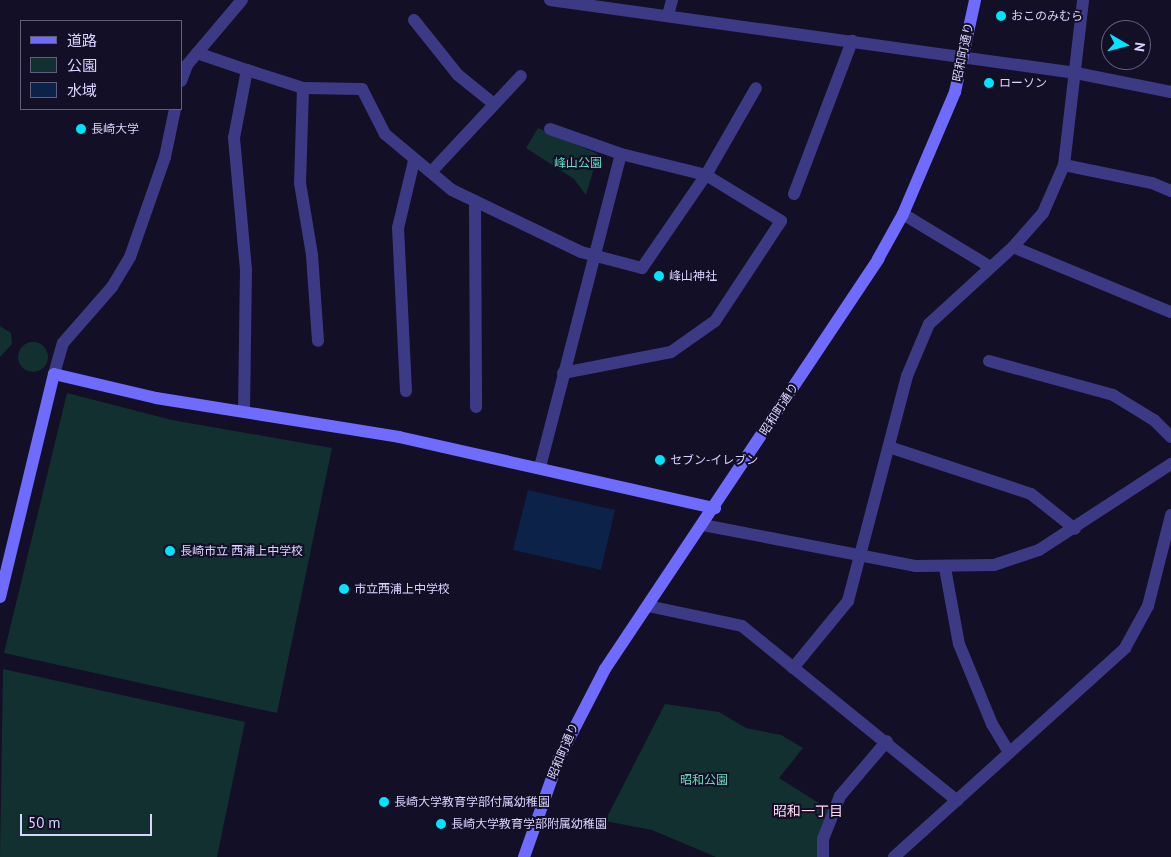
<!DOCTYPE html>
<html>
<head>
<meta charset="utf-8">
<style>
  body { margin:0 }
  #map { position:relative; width:1171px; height:857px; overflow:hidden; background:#130f26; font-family:"PT Sans","Noto Sans JP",sans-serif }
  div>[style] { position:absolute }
  .green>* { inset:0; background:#12302f }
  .round { border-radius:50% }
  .water>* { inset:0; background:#0c2248 }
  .street>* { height:12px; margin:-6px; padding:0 6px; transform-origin:6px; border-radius:6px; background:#3d3a85 }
  .secondary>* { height:12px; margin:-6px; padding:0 6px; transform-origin:6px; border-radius:6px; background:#6f6bff }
  .dots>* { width:14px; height:14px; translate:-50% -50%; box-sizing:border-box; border:2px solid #130f26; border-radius:50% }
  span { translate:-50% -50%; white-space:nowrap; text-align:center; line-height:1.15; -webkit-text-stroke:4px #130f26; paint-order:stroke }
  .poi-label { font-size:12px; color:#d9d4ff }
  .left { translate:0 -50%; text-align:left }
  .street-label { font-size:12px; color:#d9d4ff }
  .park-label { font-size:12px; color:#5fe0c0 }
  .neighbourhood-label { font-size:14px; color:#ffd6f0 }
  .legend { position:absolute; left:20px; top:20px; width:162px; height:90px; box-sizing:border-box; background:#130f26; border:1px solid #625e7d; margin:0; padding:6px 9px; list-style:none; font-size:15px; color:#d9d4ff }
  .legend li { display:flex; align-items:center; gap:10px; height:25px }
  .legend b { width:25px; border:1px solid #625e7d }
  .north { position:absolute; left:1101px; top:20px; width:50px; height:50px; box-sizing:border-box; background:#130f26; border:1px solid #625e7d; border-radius:50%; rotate:98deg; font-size:14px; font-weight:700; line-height:20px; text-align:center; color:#d9d4ff }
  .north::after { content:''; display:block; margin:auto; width:18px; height:22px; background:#00e5ff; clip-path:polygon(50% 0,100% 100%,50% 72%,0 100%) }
  .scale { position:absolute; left:20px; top:814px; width:132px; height:22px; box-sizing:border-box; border:2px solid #d9d4ff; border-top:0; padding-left:6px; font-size:15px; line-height:18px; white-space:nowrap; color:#d9d4ff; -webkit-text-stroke:4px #130f26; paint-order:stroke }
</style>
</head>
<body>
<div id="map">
  <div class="green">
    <i style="clip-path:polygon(538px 128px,598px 154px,586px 195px,574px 179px,526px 148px)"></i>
    <i style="clip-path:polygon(0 326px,11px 333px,12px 344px,0 357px)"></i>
    <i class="round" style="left:18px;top:342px;width:30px;height:30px"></i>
    <i style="clip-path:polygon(67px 393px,172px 420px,332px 448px,277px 713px,4px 653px)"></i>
    <i style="clip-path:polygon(3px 669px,245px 722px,217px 857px,0 857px)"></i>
    <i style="clip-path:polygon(665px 704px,719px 712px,746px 728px,781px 735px,803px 748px,779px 778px,833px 812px,823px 857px,716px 857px,652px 830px,605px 821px)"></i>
  </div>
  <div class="water">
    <i style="clip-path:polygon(528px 490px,615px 510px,601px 570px,513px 550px)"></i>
  </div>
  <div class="street">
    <i style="left:550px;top:0;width:531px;rotate:7.9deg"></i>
    <i style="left:1076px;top:73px;width:97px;rotate:11.3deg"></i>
    <i style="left:668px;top:15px;width:16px;rotate:-75deg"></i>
    <i style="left:414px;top:20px;width:70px;rotate:51.3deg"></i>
    <i style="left:458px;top:75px;width:46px;rotate:38.9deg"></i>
    <i style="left:197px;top:53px;width:53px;rotate:18.8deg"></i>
    <i style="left:181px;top:81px;width:17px;rotate:-69deg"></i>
    <i style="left:187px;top:65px;width:85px;rotate:-49.8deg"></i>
    <i style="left:303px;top:88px;width:95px;rotate:91.8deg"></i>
    <i style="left:300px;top:183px;width:73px;rotate:80.5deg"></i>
    <i style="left:312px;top:255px;width:86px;rotate:86deg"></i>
    <i style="left:550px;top:129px;width:75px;rotate:19.4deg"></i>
    <i style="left:621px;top:154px;width:88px;rotate:13.9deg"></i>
    <i style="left:706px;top:175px;width:88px;rotate:31.5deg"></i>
    <i style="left:781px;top:221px;width:120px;rotate:123.4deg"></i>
    <i style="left:715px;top:321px;width:54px;rotate:144.8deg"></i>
    <i style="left:671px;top:352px;width:110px;rotate:169deg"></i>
    <i style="left:1064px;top:165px;width:90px;rotate:11.6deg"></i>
    <i style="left:1152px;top:183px;width:21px;rotate:23deg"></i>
    <i style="left:432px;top:171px;width:130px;rotate:-46.9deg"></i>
    <i style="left:794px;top:194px;width:164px;rotate:-69.2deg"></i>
    <i style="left:475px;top:201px;width:206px;rotate:89.7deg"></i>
    <i style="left:903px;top:214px;width:100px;rotate:31.2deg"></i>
    <i style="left:1013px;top:247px;width:171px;rotate:22.4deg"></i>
    <i style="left:989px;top:361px;width:129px;rotate:15.3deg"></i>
    <i style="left:1113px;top:395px;width:48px;rotate:31.4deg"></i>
    <i style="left:1154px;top:420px;width:24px;rotate:45deg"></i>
    <i style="left:54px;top:374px;width:32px;rotate:-74deg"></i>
    <i style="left:63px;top:343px;width:74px;rotate:-48.8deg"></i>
    <i style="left:112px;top:287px;width:35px;rotate:-59deg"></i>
    <i style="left:130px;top:257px;width:106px;rotate:-70.7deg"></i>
    <i style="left:165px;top:157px;width:49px;rotate:-78.2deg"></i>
    <i style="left:406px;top:391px;width:163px;rotate:-92.8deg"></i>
    <i style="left:398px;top:228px;width:69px;rotate:-76.6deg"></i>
    <i style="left:244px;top:411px;width:141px;rotate:-89.2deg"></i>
    <i style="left:246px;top:270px;width:133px;rotate:-95.2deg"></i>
    <i style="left:234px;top:138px;width:69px;rotate:-79.2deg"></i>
    <i style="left:247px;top:70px;width:59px;rotate:17.8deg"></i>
    <i style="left:303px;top:88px;width:59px;rotate:1deg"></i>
    <i style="left:362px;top:89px;width:51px;rotate:62.9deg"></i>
    <i style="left:385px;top:134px;width:87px;rotate:39.9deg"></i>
    <i style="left:452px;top:190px;width:143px;rotate:25.7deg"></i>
    <i style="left:581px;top:252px;width:63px;rotate:14.7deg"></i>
    <i style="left:642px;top:268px;width:113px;rotate:-55.5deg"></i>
    <i style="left:706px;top:175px;width:100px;rotate:-60.1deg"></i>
    <i style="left:889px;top:447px;width:150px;rotate:18.3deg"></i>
    <i style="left:1031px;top:494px;width:56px;rotate:38.5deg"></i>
    <i style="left:540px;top:467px;width:323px;rotate:-75.5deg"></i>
    <i style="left:703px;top:525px;width:217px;rotate:10.9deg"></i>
    <i style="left:916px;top:566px;width:78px;rotate:-0.7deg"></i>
    <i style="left:994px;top:565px;width:47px;rotate:-18.4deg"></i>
    <i style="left:1039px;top:550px;width:158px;rotate:-33.1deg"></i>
    <i style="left:945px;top:568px;width:77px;rotate:79.6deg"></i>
    <i style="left:959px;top:644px;width:87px;rotate:67.6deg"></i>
    <i style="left:992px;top:724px;width:33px;rotate:59deg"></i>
    <i style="left:648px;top:606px;width:96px;rotate:12deg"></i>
    <i style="left:742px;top:626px;width:277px;rotate:39.1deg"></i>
    <i style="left:793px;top:668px;width:87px;rotate:-50.6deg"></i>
    <i style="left:848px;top:601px;width:233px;rotate:-75.3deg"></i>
    <i style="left:907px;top:376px;width:56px;rotate:-67.1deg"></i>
    <i style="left:929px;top:324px;width:114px;rotate:-42.5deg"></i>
    <i style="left:1013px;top:247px;width:45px;rotate:-48.6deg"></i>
    <i style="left:1043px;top:213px;width:52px;rotate:-66.4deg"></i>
    <i style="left:1064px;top:165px;width:166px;rotate:-83.4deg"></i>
    <i style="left:823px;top:857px;width:18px;rotate:-90deg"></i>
    <i style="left:823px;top:839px;width:46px;rotate:-68.4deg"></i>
    <i style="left:840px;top:796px;width:72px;rotate:-49.5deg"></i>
    <i style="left:894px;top:857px;width:312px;rotate:-42.1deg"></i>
    <i style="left:1125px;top:648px;width:48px;rotate:-61.3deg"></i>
    <i style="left:1148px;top:606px;width:94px;rotate:-75.8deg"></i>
  </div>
  <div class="secondary">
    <i style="left:0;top:597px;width:229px;rotate:-76.4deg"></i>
    <i style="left:54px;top:374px;width:105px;rotate:13.2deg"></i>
    <i style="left:156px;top:398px;width:246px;rotate:9.1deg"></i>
    <i style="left:399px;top:437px;width:324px;rotate:12.7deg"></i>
    <i style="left:524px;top:857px;width:105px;rotate:-70.5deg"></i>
    <i style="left:559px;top:758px;width:100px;rotate:-62.7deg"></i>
    <i style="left:605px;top:669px;width:493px;rotate:-56.3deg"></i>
    <i style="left:878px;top:259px;width:51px;rotate:-60.9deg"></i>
    <i style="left:903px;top:214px;width:133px;rotate:-66.9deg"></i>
    <i style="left:955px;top:92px;width:94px;rotate:-77.7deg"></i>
  </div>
  <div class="dots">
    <i style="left:1001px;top:16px;background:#00e5ff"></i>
    <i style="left:989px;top:83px;background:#00e5ff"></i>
    <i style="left:81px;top:129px;background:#00e5ff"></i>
    <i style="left:659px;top:276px;background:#00e5ff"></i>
    <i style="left:660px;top:460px;background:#00e5ff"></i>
    <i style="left:170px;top:551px;background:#00e5ff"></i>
    <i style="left:344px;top:589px;background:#00e5ff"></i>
    <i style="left:384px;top:802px;background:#00e5ff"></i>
    <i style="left:441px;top:824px;background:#00e5ff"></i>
  </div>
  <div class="poi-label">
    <span class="left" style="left:1011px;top:16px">おこのみむら</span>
    <span class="left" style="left:999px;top:83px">ローソン</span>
    <span class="left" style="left:91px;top:129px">長崎大学</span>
    <span class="left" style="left:669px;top:276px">峰山神社</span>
    <span class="left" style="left:670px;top:460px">セブン-イレブン</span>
    <span class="left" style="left:180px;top:551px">長崎市立 西浦上中学校</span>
    <span class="left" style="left:354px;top:589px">市立西浦上中学校</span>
    <span class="left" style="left:394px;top:802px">長崎大学教育学部付属幼稚園</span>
    <span class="left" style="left:451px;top:824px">長崎大学教育学部附属幼稚園</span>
  </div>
  <div class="street-label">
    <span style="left:963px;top:52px;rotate:-78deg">昭和町通り</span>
    <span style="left:779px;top:409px;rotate:-57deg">昭和町通り</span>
    <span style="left:563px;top:751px;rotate:-67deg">昭和町通り</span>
  </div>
  <div class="park-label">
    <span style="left:578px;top:163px">峰山公園</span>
    <span style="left:704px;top:780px">昭和公園</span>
  </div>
  <div class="neighbourhood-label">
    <span style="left:808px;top:811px">昭和一丁目</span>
  </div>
  <ul class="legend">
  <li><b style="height:6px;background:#6f6bff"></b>道路</li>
  <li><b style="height:14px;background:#12302f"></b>公園</li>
  <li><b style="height:14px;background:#0c2248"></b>水域</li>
  </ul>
  <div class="north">N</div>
  <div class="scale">50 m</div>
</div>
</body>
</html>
